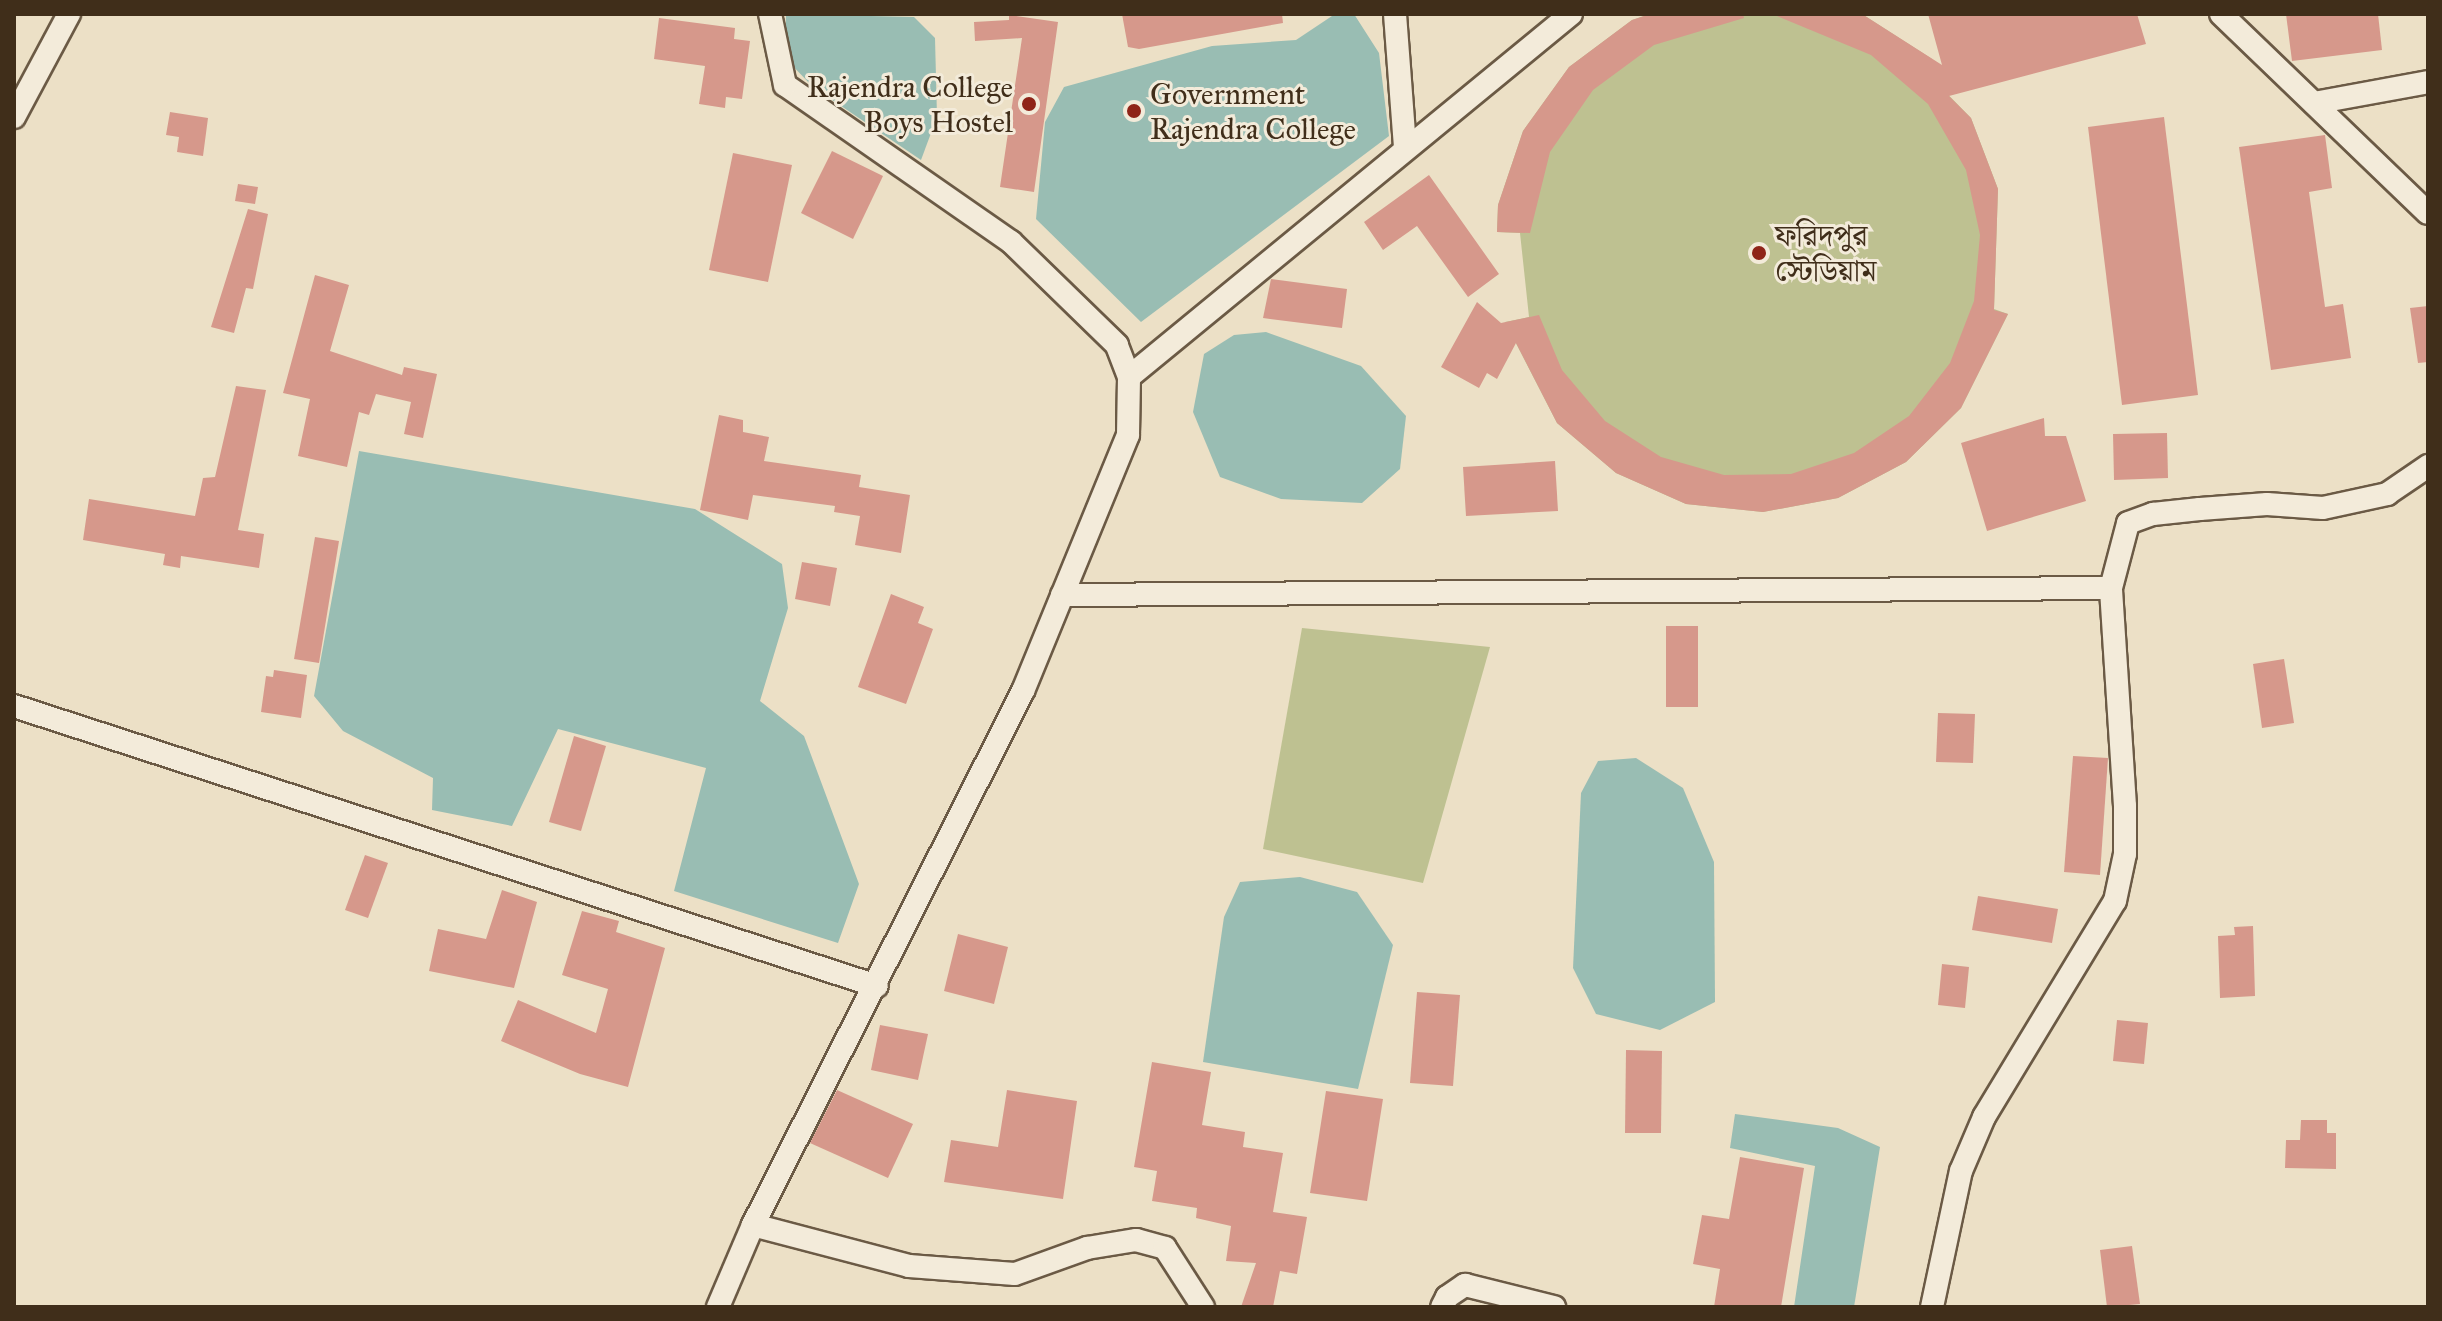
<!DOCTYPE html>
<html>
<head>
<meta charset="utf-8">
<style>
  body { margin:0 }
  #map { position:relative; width:2442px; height:1321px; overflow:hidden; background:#ece0c6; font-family:"IM FELL Great Primer","Noto Serif Bengali",serif }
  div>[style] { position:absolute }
  .green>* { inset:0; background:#bec191 }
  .water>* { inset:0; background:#99bdb3 }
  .building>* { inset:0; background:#d6988b }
  .roads { filter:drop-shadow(2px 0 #6b5a45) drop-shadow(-2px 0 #6b5a45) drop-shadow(0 2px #6b5a45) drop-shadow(0 -2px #6b5a45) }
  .minor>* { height:22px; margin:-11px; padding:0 11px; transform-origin:11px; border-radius:11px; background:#f3ebda }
  .dots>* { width:22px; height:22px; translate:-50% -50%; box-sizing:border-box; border:4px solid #f3ebda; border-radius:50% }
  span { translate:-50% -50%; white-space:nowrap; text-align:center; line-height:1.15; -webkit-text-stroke:6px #f3ebda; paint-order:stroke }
  .poi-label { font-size:30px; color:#402e1a }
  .right { translate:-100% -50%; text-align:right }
  .left { translate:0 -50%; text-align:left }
  .frame { position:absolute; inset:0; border:16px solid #402e1a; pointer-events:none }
</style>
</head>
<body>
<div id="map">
  <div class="green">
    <i style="clip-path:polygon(1650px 14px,1862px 14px,1932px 59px,1924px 70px,1971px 118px,1998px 189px,1994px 309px,2008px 314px,1961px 408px,1906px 462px,1838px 498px,1763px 512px,1686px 504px,1616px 473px,1557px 423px,1505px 322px,1529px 317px,1520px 233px,1497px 232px,1498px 205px,1523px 131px,1569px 67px,1632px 20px)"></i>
    <i style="clip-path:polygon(1302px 628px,1490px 647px,1423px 883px,1263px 849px)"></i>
  </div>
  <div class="water">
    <i style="clip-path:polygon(786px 14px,914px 17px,935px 38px,937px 117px,921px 160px,813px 87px,785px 58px)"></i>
    <i style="clip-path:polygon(1335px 14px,1354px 14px,1379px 53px,1389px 136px,1141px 322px,1036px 219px,1045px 122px,1064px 87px,1212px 46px,1296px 40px)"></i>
    <i style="clip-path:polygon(1266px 332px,1361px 366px,1406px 416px,1400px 469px,1362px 503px,1281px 499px,1220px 477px,1193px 412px,1204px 354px,1234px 335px)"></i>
    <i style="clip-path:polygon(359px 451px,695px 509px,782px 564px,788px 608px,760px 701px,804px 736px,859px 884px,838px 943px,674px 891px,706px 768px,558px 729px,512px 826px,432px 810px,433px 778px,343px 731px,314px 696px)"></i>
    <i style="clip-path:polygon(1636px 758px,1683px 788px,1714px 862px,1715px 1002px,1660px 1030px,1596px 1014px,1573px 968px,1581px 793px,1598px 761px)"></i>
    <i style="clip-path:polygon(1300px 877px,1357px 892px,1393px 945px,1358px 1089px,1203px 1062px,1224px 917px,1240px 882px)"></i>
    <i style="clip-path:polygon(1735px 1114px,1838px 1128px,1880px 1147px,1854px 1307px,1794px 1307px,1815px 1166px,1730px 1148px)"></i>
  </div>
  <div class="building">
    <i style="clip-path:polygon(1122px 14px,1282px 14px,1283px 23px,1139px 49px,1128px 47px)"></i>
    <i style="clip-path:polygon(1650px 14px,1743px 14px,1744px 18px,1654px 45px,1593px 90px,1550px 152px,1530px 233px,1497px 232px,1498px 205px,1523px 131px,1569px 67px,1632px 20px)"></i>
    <i style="clip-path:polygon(1772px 14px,1862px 14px,1942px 65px,1928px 14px,2137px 14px,2146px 44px,1949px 96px,1971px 118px,1998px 189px,1994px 310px,2008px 314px,1961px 408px,1906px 462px,1838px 498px,1763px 512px,1686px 504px,1616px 473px,1557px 423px,1516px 343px,1497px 379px,1487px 373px,1479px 388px,1441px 367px,1477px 302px,1501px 323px,1539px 315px,1562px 370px,1605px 421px,1661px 457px,1724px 475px,1791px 474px,1854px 453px,1909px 416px,1950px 363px,1974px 301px,1980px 235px,1966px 170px,1928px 104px,1871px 55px)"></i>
    <i style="clip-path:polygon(2286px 14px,2378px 14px,2382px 50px,2292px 61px)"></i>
    <i style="clip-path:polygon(1009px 15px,1058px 22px,1034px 192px,1000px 187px,1022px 38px,975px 41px,974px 22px,1009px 20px)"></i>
    <i style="clip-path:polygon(659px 18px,735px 28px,734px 39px,750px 41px,742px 99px,726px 97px,725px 108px,699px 104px,705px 66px,654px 59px)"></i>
    <i style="clip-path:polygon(170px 112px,208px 118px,203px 156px,177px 152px,179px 137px,166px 135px)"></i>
    <i style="clip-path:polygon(2164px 117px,2198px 395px,2122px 405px,2088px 127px)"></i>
    <i style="clip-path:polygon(2325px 135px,2332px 188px,2309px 192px,2325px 307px,2343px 304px,2351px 358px,2271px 370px,2239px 147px)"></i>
    <i style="clip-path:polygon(832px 151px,883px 176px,853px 239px,801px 213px)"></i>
    <i style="clip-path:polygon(733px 153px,792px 165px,768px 282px,709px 270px)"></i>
    <i style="clip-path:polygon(1429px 175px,1499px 274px,1468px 297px,1417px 226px,1383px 250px,1364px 222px)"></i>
    <i style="clip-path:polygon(238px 184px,258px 187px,255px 204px,235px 201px)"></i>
    <i style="clip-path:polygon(248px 209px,268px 214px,253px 289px,246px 288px,234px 333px,211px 327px)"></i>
    <i style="clip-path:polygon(315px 275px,349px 285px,330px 351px,402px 375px,404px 367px,437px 374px,423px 438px,404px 434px,411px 402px,376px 394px,369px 415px,359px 412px,347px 467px,298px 456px,310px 399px,283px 393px)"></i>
    <i style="clip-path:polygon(1271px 279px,1347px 289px,1342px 328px,1263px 318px)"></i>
    <i style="clip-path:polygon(2428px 306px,2428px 362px,2418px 363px,2410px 308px)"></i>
    <i style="clip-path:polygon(236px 386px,266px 390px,238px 530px,264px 534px,259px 568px,181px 556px,180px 568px,163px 565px,165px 554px,83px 540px,89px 499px,195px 516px,203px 478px,215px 477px)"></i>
    <i style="clip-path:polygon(719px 415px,743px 420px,743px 432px,769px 437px,764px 461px,861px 475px,859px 487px,910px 495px,901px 553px,855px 545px,860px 516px,834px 512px,835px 506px,753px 495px,748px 520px,700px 510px)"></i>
    <i style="clip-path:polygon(2044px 418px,2045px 436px,2066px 436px,2086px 501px,1987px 531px,1961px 443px)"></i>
    <i style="clip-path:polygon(2167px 433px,2168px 478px,2114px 480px,2113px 434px)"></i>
    <i style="clip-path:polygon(1555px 461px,1558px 511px,1466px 516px,1463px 467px)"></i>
    <i style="clip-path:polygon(315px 537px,339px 541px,319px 663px,294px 659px)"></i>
    <i style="clip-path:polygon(802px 562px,837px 568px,830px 606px,795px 599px)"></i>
    <i style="clip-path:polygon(891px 594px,924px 607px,918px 623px,933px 629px,906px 704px,858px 687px)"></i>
    <i style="clip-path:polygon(1666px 626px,1698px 626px,1698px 707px,1666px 707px)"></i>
    <i style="clip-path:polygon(2284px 659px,2294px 723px,2262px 728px,2253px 664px)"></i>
    <i style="clip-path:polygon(274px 670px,307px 675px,301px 718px,261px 712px,266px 676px,273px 677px)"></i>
    <i style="clip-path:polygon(1938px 713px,1975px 714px,1973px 763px,1936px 762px)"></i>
    <i style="clip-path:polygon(574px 736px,606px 746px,581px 831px,549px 822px)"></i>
    <i style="clip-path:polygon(2073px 756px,2108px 758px,2100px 875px,2064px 872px)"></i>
    <i style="clip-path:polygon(365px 855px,388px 863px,368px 918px,345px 910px)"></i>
    <i style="clip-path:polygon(502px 890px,537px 902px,514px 988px,429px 971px,438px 929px,486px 939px)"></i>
    <i style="clip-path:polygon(1978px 896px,2058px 909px,2052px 943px,1972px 930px)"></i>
    <i style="clip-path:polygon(582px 911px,619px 921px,616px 932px,665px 948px,628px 1087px,580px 1074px,501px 1041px,518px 1000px,596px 1033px,608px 989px,562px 975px)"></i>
    <i style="clip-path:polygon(2253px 926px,2255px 996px,2220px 998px,2218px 936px,2235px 935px,2234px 927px)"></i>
    <i style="clip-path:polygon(958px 934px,1008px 947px,994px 1004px,944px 991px)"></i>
    <i style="clip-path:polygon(1942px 964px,1969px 967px,1965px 1008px,1938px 1005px)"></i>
    <i style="clip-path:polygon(1417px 992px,1460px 995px,1453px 1086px,1410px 1083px)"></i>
    <i style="clip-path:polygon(2117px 1020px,2148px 1023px,2144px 1064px,2113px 1061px)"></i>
    <i style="clip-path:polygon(880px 1025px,928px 1034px,918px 1080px,871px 1070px)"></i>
    <i style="clip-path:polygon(1626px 1050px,1662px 1051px,1661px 1133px,1625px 1133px)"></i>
    <i style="clip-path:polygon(1152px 1062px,1211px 1072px,1202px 1125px,1245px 1132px,1243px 1147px,1283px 1153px,1273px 1212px,1307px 1217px,1297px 1274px,1280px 1271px,1273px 1307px,1241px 1307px,1256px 1263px,1226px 1261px,1231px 1226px,1196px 1218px,1197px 1208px,1152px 1201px,1157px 1171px,1134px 1167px)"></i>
    <i style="clip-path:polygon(837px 1090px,913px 1124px,888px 1178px,810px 1143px)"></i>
    <i style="clip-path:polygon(1007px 1090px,1077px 1101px,1063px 1199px,944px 1182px,951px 1140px,998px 1147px)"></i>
    <i style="clip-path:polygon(1326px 1091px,1383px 1099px,1367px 1201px,1310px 1193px)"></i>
    <i style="clip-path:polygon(2301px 1120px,2327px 1120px,2327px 1133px,2336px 1133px,2336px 1169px,2285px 1168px,2286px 1140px,2300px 1140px)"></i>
    <i style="clip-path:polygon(1740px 1157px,1804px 1168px,1781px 1307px,1714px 1307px,1720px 1269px,1693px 1264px,1702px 1215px,1729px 1219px)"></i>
    <i style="clip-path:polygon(2132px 1246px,2140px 1304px,2107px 1307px,2100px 1250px)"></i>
  </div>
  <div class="roads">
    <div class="minor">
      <i style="left:1395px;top:14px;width:132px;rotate:85.7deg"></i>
      <i style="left:2221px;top:14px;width:287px;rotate:43.9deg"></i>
      <i style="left:2314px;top:103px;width:116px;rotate:-10.4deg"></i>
      <i style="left:14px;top:117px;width:117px;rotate:-61.9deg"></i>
      <i style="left:1129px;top:377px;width:572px;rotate:-39.4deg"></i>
      <i style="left:1062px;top:595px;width:1049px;rotate:-0.38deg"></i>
      <i style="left:14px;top:706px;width:907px;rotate:17.98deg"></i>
      <i style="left:753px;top:1225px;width:161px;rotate:14.7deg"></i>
      <i style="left:909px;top:1266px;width:106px;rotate:4.3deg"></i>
      <i style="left:1015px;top:1274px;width:77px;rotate:-19.9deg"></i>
      <i style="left:1087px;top:1248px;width:50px;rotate:-9.3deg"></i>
      <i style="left:1136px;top:1240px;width:30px;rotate:15deg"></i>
      <i style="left:1165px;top:1248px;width:70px;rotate:57.2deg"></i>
      <i style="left:718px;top:1307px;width:89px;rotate:-66.9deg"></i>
      <i style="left:753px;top:1225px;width:598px;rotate:-63.18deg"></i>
      <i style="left:1023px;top:691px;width:277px;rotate:-67.7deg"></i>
      <i style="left:1128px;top:435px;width:58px;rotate:-89deg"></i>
      <i style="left:1129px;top:377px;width:34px;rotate:-111deg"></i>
      <i style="left:1117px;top:345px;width:148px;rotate:-135.8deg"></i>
      <i style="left:1011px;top:242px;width:275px;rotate:-145.2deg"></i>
      <i style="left:785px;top:85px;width:73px;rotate:-101.9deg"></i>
      <i style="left:1442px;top:1307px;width:11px;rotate:-63deg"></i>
      <i style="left:1447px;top:1297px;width:22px;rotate:-34deg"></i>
      <i style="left:1465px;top:1285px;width:92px;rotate:13.9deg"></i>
      <i style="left:1932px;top:1307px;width:139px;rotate:-78deg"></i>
      <i style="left:1961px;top:1171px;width:59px;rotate:-66.9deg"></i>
      <i style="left:1984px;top:1117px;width:253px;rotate:-58.8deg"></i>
      <i style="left:2115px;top:901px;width:48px;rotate:-78deg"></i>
      <i style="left:2125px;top:854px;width:48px;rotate:-90deg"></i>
      <i style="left:2125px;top:806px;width:218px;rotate:-93.7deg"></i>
      <i style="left:2111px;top:588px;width:67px;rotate:-75.3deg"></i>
      <i style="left:2128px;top:523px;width:27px;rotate:-20deg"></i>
      <i style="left:2153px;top:514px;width:47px;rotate:-6.1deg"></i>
      <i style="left:2200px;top:509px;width:67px;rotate:-4.3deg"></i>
      <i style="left:2267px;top:504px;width:56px;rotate:4.1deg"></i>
      <i style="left:2323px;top:508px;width:66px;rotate:-12.3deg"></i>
      <i style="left:2387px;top:494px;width:50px;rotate:-34.3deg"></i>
    </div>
  </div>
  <div class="dots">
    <i style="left:1029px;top:104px;background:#8f2418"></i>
    <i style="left:1134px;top:111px;background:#8f2418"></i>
    <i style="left:1759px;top:253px;background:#8f2418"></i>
  </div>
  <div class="poi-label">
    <span class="right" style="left:1013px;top:104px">Rajendra College<br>Boys Hostel</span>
    <span class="left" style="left:1150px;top:111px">Government<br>Rajendra College</span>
    <span class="left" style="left:1775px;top:253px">ফরিদপুর<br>স্টেডিয়াম</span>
  </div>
  <div class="frame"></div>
</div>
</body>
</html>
